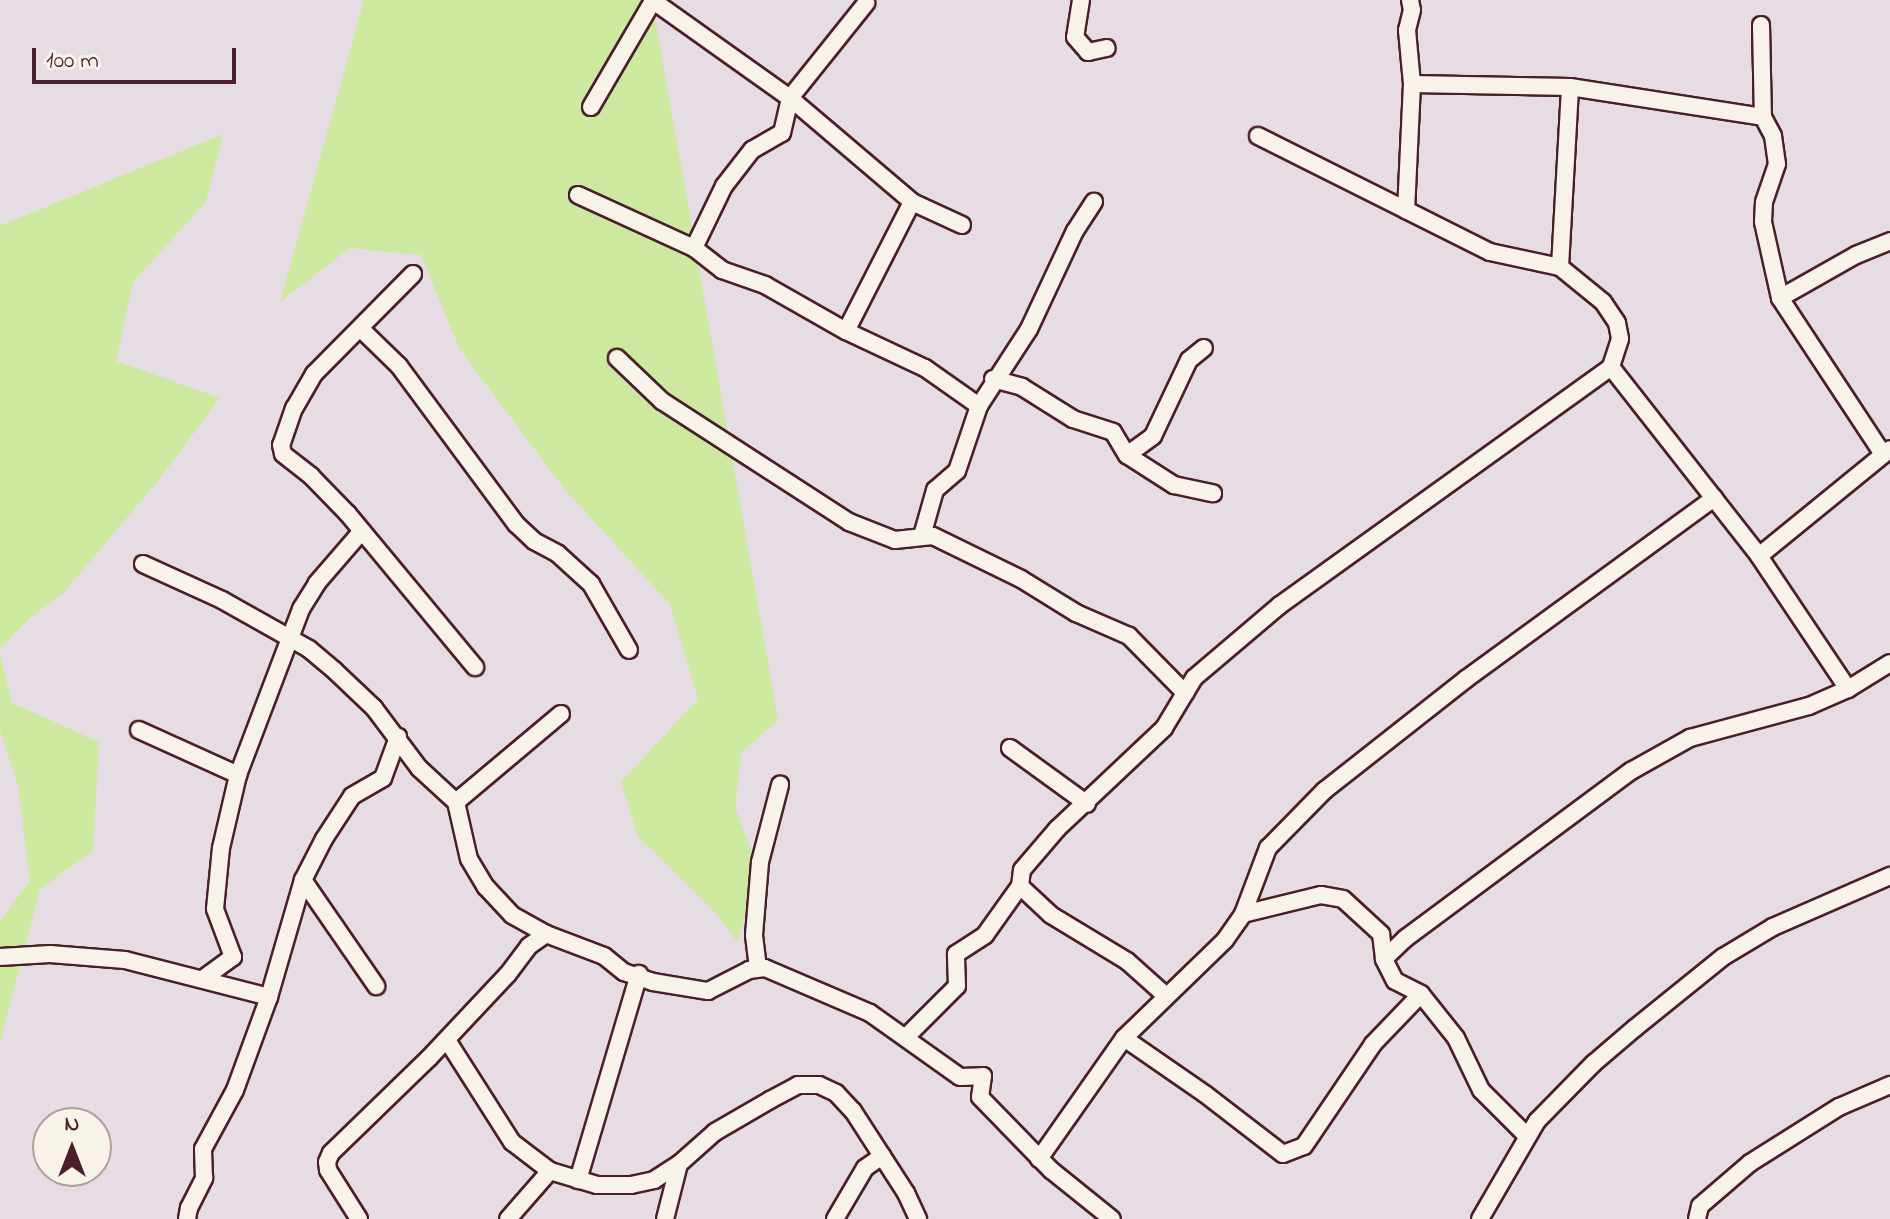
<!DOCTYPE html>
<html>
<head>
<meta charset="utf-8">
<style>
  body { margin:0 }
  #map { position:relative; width:1890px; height:1219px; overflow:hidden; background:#e6dce3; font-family:"Indie Flower",sans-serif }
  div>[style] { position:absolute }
  .green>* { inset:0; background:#cde89f }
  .roads { filter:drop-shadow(2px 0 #4a1f2b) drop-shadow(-2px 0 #4a1f2b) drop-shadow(0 2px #4a1f2b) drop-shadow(0 -2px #4a1f2b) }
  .street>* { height:16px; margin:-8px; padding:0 8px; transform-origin:8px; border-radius:8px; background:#f7f3e8 }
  span { translate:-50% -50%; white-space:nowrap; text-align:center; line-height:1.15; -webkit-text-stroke:8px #f7f3e8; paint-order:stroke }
  .north { position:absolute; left:32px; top:1107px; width:80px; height:80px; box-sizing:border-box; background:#f7f3e8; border:2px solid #b29e9c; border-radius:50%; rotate:0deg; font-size:22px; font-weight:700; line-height:32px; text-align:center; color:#4a1f2b }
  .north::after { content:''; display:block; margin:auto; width:28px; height:36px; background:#4a1f2b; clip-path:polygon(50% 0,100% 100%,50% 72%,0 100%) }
  .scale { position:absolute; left:32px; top:48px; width:204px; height:36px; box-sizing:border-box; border:4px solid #4a1f2b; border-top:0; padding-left:10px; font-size:24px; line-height:28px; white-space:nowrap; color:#4a1f2b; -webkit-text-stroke:6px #f7f3e8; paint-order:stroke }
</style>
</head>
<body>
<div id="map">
  <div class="green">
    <i style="clip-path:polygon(364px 0,652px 0,778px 720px,741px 753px,735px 808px,757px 866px,738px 942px,712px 909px,638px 837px,621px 782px,698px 699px,670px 604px,566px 491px,460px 350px,421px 255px,350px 248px,280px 302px)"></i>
    <i style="clip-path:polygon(223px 134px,206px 202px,133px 282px,116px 361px,220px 398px,158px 481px,64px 592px,30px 618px,0 649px,0 226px)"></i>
    <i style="clip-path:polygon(0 655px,12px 703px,99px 742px,93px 851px,40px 889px,0 1043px,0 921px,30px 881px,18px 785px,0 730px)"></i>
  </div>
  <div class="roads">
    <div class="street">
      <i style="left:652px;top:0;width:169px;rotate:35.4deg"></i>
      <i style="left:790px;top:98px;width:160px;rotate:40.4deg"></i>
      <i style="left:912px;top:202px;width:55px;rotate:24.7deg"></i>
      <i style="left:1081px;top:0;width:37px;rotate:99deg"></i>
      <i style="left:1075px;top:37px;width:20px;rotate:49deg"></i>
      <i style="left:1088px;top:52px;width:19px;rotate:-12deg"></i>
      <i style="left:1410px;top:0;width:10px;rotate:79deg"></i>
      <i style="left:1412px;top:10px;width:21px;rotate:104deg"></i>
      <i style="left:1407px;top:30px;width:54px;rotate:84.7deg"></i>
      <i style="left:1412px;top:84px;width:126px;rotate:92.7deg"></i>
      <i style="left:1406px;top:210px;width:94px;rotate:26.6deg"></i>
      <i style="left:1490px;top:252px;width:72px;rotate:12.1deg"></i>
      <i style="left:1560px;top:267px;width:55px;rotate:39.1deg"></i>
      <i style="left:1603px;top:302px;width:25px;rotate:56deg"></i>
      <i style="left:1617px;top:323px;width:16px;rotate:79deg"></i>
      <i style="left:1620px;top:339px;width:29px;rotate:108deg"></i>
      <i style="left:1611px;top:367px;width:240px;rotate:51.9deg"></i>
      <i style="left:1759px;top:556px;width:160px;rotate:56.2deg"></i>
      <i style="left:1761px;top:25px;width:92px;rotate:88.8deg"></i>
      <i style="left:1763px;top:117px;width:21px;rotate:62deg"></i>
      <i style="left:1773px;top:136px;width:28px;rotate:82deg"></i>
      <i style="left:1777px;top:164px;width:40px;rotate:108.9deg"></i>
      <i style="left:1764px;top:202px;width:20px;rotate:93deg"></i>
      <i style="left:1763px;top:222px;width:78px;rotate:77.4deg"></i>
      <i style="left:1780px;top:298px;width:187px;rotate:56.6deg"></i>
      <i style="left:1412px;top:84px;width:158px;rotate:1.1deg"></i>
      <i style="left:1570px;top:87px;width:195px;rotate:8.8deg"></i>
      <i style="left:591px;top:107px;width:123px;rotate:-59.7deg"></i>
      <i style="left:1258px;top:136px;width:165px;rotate:26.6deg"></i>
      <i style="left:578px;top:195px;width:128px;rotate:24.6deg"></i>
      <i style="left:694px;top:248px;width:36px;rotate:38deg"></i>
      <i style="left:722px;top:270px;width:46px;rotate:19.2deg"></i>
      <i style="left:765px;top:285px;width:93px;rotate:29.6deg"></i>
      <i style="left:846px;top:331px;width:87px;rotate:25.1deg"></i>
      <i style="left:925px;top:368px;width:66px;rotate:35.1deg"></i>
      <i style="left:694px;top:248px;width:69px;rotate:-64.2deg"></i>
      <i style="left:724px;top:186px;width:46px;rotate:-52.1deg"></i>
      <i style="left:752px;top:150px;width:34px;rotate:-30deg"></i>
      <i style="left:782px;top:133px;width:36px;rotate:-77deg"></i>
      <i style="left:790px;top:98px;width:122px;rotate:-51.3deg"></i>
      <i style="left:1560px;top:267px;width:180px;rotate:-86.8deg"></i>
      <i style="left:413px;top:274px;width:141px;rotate:134.7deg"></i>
      <i style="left:314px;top:374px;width:39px;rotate:120deg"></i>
      <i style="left:294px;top:408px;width:39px;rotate:109deg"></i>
      <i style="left:281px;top:445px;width:9px;rotate:77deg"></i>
      <i style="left:283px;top:454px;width:36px;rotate:38deg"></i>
      <i style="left:311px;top:476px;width:53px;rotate:45.8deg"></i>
      <i style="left:348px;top:514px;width:199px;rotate:50.3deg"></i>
      <i style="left:1780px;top:298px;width:87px;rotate:-29.5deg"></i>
      <i style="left:1856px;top:255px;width:37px;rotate:-22deg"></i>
      <i style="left:362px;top:330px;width:52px;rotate:44.2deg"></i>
      <i style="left:399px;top:366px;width:197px;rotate:53.5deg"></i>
      <i style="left:516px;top:524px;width:25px;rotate:43deg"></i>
      <i style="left:534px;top:541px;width:27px;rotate:28deg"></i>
      <i style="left:558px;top:554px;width:45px;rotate:42.3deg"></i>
      <i style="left:591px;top:584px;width:76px;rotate:60.1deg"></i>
      <i style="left:846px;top:331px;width:145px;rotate:-62.9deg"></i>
      <i style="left:617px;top:358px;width:62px;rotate:43.7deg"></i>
      <i style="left:662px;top:401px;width:223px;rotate:32.9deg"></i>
      <i style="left:849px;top:522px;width:49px;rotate:21.4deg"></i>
      <i style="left:895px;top:540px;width:38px;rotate:-6deg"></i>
      <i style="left:933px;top:536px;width:98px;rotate:26deg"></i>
      <i style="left:1021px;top:579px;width:65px;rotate:31.7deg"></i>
      <i style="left:1076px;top:613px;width:58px;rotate:23.5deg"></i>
      <i style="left:1129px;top:636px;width:80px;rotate:45.5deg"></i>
      <i style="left:993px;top:379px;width:30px;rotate:15deg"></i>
      <i style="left:1022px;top:387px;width:60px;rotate:32.1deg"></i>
      <i style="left:1073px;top:419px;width:42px;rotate:18deg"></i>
      <i style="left:1113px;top:432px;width:27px;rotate:59deg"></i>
      <i style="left:1127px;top:455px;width:56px;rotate:32.6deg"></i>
      <i style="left:1174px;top:485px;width:40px;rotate:12deg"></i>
      <i style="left:1127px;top:455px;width:32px;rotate:-36deg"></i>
      <i style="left:1153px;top:436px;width:84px;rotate:-64.7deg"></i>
      <i style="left:1189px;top:360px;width:19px;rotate:-39deg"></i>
      <i style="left:922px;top:536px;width:48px;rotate:-74.2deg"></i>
      <i style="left:935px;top:490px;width:29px;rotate:-41deg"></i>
      <i style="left:957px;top:471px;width:69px;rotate:-71.3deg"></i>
      <i style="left:979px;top:406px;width:92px;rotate:-57deg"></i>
      <i style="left:1029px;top:329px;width:108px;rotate:-64.9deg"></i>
      <i style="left:1075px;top:231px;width:35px;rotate:-57deg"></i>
      <i style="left:1759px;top:556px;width:169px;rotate:-39.2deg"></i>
      <i style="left:143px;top:564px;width:87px;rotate:24.5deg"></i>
      <i style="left:222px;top:600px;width:100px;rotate:29.4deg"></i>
      <i style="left:309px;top:649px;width:34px;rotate:40deg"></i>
      <i style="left:335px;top:671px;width:54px;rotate:43.5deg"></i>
      <i style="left:374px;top:708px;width:75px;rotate:53.1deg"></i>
      <i style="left:419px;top:768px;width:50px;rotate:42.6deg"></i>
      <i style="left:456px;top:802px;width:58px;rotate:77.2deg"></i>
      <i style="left:469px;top:859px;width:33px;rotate:59deg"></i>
      <i style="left:486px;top:887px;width:38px;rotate:47deg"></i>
      <i style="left:512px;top:915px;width:39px;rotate:29deg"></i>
      <i style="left:546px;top:934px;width:62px;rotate:20.8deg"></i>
      <i style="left:604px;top:956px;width:26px;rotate:39deg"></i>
      <i style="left:624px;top:972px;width:31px;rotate:19deg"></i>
      <i style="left:653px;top:982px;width:56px;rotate:9.3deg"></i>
      <i style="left:708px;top:991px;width:46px;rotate:-27.1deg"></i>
      <i style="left:749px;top:970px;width:16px;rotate:-7deg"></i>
      <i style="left:765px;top:968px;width:114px;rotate:23.2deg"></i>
      <i style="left:870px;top:1013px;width:110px;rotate:35.4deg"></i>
      <i style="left:960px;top:1077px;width:23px;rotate:-2deg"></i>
      <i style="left:983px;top:1076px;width:21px;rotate:98deg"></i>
      <i style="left:980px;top:1097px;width:102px;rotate:45.8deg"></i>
      <i style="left:1051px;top:1170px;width:78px;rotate:38.8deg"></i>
      <i style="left:139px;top:730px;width:109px;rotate:24.4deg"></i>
      <i style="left:1010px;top:748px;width:95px;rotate:36deg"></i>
      <i style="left:456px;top:802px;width:137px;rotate:-40deg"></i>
      <i style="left:303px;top:880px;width:129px;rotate:55.4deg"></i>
      <i style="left:1020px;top:886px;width:42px;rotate:43.1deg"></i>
      <i style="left:1051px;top:915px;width:89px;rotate:31.2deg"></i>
      <i style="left:1127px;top:961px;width:51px;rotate:41.8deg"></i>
      <i style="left:1243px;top:914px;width:80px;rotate:-13.7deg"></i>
      <i style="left:1321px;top:895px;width:22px;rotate:10deg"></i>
      <i style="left:1343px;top:899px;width:52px;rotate:42.6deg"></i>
      <i style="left:1381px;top:934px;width:25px;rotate:83deg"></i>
      <i style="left:0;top:957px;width:50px;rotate:-3.4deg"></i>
      <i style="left:50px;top:954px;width:75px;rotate:4.6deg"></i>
      <i style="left:125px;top:960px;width:149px;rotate:14.4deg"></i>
      <i style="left:758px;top:968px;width:33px;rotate:-97deg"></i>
      <i style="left:754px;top:935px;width:73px;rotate:-85.3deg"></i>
      <i style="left:760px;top:862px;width:80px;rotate:-75.4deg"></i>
      <i style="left:204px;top:978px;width:36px;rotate:-36deg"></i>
      <i style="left:233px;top:957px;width:51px;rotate:-110.6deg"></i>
      <i style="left:215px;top:909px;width:61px;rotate:-84.4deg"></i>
      <i style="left:221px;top:848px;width:75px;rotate:-76.9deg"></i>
      <i style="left:238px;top:775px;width:178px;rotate:-69.2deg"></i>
      <i style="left:301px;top:609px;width:31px;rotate:-58deg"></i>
      <i style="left:317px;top:583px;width:67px;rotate:-49.2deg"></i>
      <i style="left:906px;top:1037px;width:72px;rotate:-45deg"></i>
      <i style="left:957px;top:986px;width:32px;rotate:-92deg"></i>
      <i style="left:956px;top:954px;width:35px;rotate:-33deg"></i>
      <i style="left:985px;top:935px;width:60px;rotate:-54.5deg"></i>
      <i style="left:1020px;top:886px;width:16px;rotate:-83deg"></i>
      <i style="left:1022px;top:870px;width:54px;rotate:-49.5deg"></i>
      <i style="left:1057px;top:829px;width:147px;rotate:-43.3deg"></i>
      <i style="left:1164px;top:728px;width:58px;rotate:-59deg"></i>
      <i style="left:1194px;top:678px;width:113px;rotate:-40.3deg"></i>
      <i style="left:1280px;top:605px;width:408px;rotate:-35.7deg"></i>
      <i style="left:1124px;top:1038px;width:98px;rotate:34.7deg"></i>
      <i style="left:1205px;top:1094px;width:98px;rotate:37.6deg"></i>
      <i style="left:1283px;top:1154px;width:22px;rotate:-21deg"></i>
      <i style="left:1304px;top:1146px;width:123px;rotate:-55.9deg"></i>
      <i style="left:1373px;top:1044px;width:69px;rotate:-46.2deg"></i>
      <i style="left:447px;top:1040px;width:121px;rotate:57.5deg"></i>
      <i style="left:512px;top:1142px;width:48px;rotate:37.3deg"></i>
      <i style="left:550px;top:1171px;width:49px;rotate:16.6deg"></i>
      <i style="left:597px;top:1185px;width:34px"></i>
      <i style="left:631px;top:1185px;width:24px;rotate:-12deg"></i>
      <i style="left:654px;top:1180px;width:30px;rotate:-33deg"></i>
      <i style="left:679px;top:1164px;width:48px;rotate:-41.6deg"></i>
      <i style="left:715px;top:1132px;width:64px;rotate:-30.2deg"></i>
      <i style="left:770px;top:1100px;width:32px;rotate:-28deg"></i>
      <i style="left:798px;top:1085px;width:21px"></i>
      <i style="left:819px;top:1085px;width:19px;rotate:25deg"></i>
      <i style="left:836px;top:1093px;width:25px;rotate:47deg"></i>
      <i style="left:853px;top:1111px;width:98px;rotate:57.1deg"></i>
      <i style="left:906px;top:1193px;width:29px;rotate:65deg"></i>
      <i style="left:1527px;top:1136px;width:65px;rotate:-135deg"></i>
      <i style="left:1481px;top:1090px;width:58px;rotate:-115.7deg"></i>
      <i style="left:1456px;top:1038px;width:56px;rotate:-128.5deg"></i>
      <i style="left:1421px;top:994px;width:29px;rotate:-153deg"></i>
      <i style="left:1395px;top:981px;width:25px;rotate:-117deg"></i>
      <i style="left:1384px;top:959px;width:30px;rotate:-44deg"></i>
      <i style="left:1406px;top:938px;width:280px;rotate:-36.6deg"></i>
      <i style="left:1631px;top:771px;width:68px;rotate:-29.2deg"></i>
      <i style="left:1690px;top:738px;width:123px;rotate:-15.1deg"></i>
      <i style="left:1809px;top:706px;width:43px;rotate:-23.6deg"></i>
      <i style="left:1848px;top:689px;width:49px;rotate:-31.8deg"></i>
      <i style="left:1039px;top:1159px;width:148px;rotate:-54.9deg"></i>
      <i style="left:1124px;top:1038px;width:141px;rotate:-44.1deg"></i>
      <i style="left:1225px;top:940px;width:32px;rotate:-55deg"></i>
      <i style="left:1243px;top:914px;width:71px;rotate:-69.3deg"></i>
      <i style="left:1268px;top:848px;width:81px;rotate:-45.5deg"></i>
      <i style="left:1325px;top:790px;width:179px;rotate:-38.2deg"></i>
      <i style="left:1466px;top:679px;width:307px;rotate:-36.1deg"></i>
      <i style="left:578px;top:1180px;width:215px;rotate:-73.5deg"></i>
      <i style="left:187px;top:1219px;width:11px;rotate:-80deg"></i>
      <i style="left:189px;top:1208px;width:34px;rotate:-63deg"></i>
      <i style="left:204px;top:1178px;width:29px;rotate:-92deg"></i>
      <i style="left:203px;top:1149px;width:67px;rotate:-61.5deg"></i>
      <i style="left:235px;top:1090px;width:99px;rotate:-69.9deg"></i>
      <i style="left:269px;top:997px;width:122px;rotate:-73.8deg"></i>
      <i style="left:303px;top:880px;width:46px;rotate:-62.9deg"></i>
      <i style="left:324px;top:839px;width:51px;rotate:-56.9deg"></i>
      <i style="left:352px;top:796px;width:36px;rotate:-30deg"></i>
      <i style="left:383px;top:778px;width:44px;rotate:-69.9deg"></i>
      <i style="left:359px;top:1219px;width:58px;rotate:-122.3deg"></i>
      <i style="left:328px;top:1170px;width:8px;rotate:-97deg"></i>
      <i style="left:327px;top:1162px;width:10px;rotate:-66deg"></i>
      <i style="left:331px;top:1153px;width:136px;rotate:-44.1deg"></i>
      <i style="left:429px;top:1058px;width:115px;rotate:-46.8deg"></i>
      <i style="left:508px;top:974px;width:35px;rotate:-53deg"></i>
      <i style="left:529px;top:946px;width:21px;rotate:-35deg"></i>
      <i style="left:508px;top:1219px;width:64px;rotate:-48.8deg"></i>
      <i style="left:665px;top:1219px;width:57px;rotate:-75.7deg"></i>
      <i style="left:835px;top:1219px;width:59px;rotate:-59.5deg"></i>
      <i style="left:865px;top:1168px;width:21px;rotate:-35deg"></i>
      <i style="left:1480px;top:1219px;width:113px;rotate:-59.8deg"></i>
      <i style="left:1537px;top:1121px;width:81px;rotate:-45.5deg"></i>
      <i style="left:1594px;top:1063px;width:54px;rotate:-40.5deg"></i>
      <i style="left:1635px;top:1028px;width:113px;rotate:-38.9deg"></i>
      <i style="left:1723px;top:957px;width:58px;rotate:-31deg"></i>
      <i style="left:1773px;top:927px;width:128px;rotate:-23.6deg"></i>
      <i style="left:1697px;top:1219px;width:13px;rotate:-77deg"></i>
      <i style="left:1700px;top:1206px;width:66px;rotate:-40.7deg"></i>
      <i style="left:1750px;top:1163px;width:105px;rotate:-32.2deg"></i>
      <i style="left:1839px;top:1107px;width:56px;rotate:-23.3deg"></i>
    </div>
  </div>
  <div class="north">N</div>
  <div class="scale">100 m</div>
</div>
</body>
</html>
